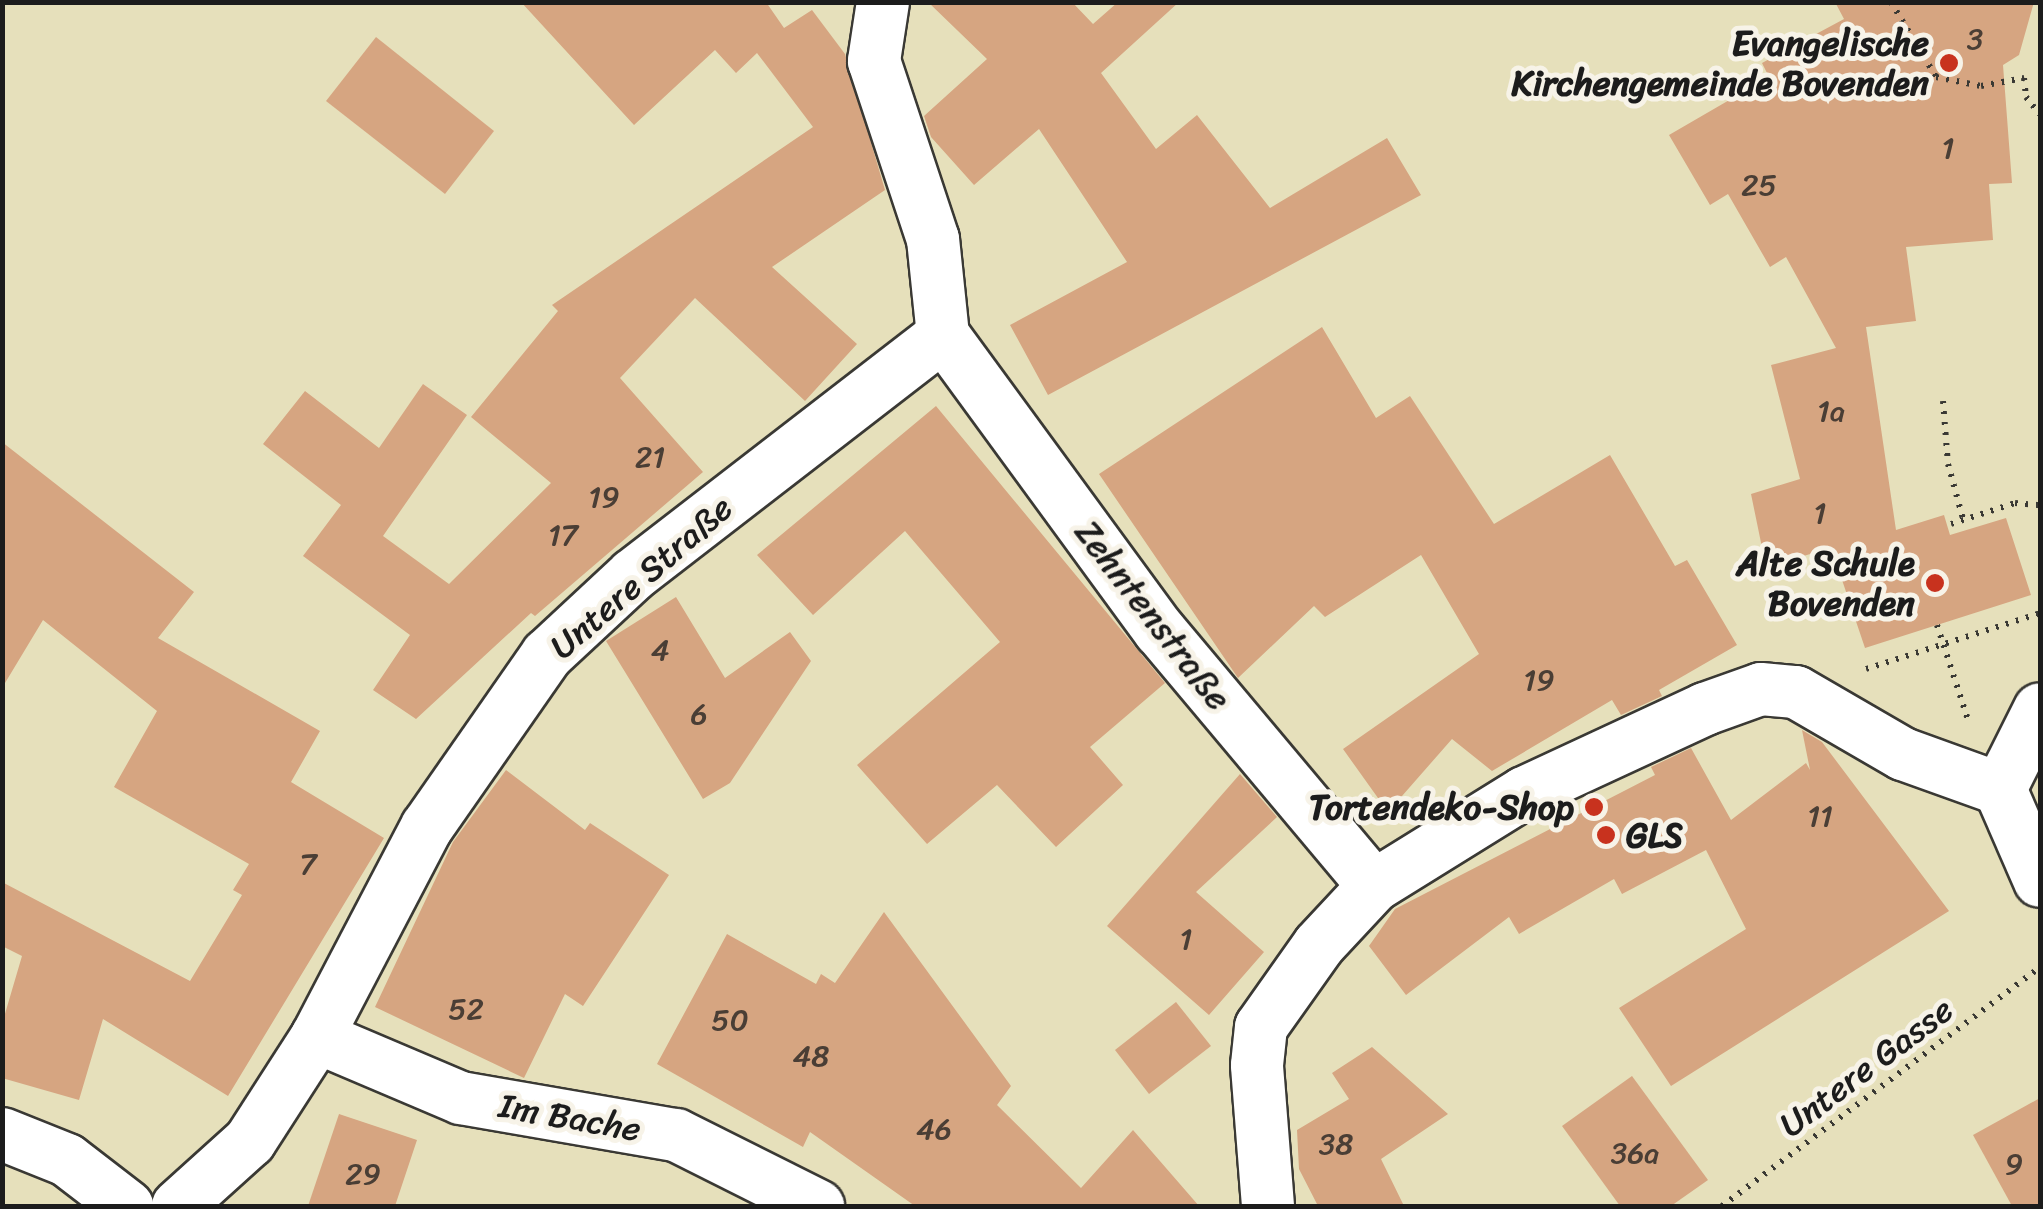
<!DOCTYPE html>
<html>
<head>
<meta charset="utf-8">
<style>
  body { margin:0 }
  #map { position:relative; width:2043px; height:1209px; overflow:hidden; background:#e6e0bb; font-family:Sriracha,sans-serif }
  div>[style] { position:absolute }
  .building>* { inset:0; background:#d6a581 }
  .path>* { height:6px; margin-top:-3px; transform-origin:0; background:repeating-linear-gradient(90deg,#3a3934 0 2.5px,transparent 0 10.5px) }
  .roads { filter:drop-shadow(2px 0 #3a3934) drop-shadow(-2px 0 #3a3934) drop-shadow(0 2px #3a3934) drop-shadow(0 -2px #3a3934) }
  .minor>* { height:52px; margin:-26px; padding:0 26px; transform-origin:26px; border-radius:26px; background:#fff }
  .dots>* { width:28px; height:28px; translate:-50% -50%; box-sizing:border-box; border:5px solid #f7f3e8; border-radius:50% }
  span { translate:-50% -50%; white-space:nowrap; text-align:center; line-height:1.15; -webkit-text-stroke:10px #f7f3e8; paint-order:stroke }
  .number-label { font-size:30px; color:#4a3e35 }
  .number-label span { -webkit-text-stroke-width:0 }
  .poi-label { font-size:35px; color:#1c1c1c; font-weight:700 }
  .right { translate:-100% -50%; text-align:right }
  .left { translate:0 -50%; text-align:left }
  .street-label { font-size:35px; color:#1c1c1c }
  .frame { position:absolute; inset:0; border:5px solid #1c1c1c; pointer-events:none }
</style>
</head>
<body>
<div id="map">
  <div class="building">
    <i style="clip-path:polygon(521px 2px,766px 2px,784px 28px,812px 10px,845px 54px,885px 190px,772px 267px,857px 344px,805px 401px,695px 298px,620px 378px,703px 472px,535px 616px,531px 613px,416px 719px,373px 690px,410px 635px,303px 556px,341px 505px,263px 444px,305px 391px,379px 448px,423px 384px,467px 415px,383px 536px,449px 584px,551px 483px,471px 417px,558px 311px,552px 305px,813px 127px,757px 53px,736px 73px,715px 50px,634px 125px)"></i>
    <i style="clip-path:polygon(928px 2px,1072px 2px,1093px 24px,1118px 2px,1179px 2px,1101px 73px,1156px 149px,1197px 115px,1270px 208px,1387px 138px,1421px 195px,1048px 395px,1010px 325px,1127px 262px,1039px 129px,974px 185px,931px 137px,924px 116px,987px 59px)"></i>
    <i style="clip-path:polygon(1835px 2px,2034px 2px,2019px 55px,2003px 65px,2012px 183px,1989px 184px,1993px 240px,1906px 247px,1916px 321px,1866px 327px,1896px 530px,1944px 515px,1950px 535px,2006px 518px,2031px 595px,1865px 648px,1839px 571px,1822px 574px,1817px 552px,1766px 567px,1751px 494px,1800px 479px,1771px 365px,1836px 348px,1786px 257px,1770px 267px,1728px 194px,1710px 205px,1669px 135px,1769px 77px,1762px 63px,1844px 19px)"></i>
    <i style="clip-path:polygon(376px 37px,494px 131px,445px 194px,326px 101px)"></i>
    <i style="clip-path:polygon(1322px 327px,1376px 418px,1410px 396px,1494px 524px,1610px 455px,1675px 566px,1687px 560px,1737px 645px,1659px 690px,1662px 696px,1621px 715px,1612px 700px,1492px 771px,1452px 739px,1388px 812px,1343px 749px,1479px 654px,1421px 555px,1325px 617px,1314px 606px,1238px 678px,1099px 474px)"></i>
    <i style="clip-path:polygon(936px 406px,1165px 683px,1090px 747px,1123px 785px,1056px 847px,997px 785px,927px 844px,857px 765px,1000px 642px,905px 531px,813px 615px,757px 555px)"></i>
    <i style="clip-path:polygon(2px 442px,194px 592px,158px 638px,320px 731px,291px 782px,384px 838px,228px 1096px,103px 1019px,79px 1100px,2px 1078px,2px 1024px,22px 956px,2px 946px,2px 882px,190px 981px,242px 895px,233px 890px,249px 864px,114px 787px,157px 711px,43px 620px,2px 688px)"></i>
    <i style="clip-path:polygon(676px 597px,725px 678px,790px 632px,811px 661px,730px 783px,703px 799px,606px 641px)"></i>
    <i style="clip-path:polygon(1802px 730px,1822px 742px,1949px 911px,1671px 1086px,1619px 1008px,1746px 929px,1706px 850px,1622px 894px,1614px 879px,1519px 934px,1509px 917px,1406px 995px,1369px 946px,1395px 909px,1655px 775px,1651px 767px,1691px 748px,1731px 820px,1806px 763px,1810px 770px)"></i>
    <i style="clip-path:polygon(506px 770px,585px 830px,590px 823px,669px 875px,583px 1006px,565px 994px,524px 1078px,375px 1007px,453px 842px)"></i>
    <i style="clip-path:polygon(1240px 774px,1277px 817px,1196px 892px,1264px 952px,1209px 1015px,1107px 926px)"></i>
    <i style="clip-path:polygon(884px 912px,1011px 1086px,997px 1105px,1081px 1188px,1133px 1130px,1199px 1206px,915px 1206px,810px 1132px,803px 1147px,657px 1064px,727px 934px,816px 984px,821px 974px,835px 983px)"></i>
    <i style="clip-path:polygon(1176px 1002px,1211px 1046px,1149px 1094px,1115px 1050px)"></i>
    <i style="clip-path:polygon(1372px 1047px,1448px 1114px,1381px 1159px,1404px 1206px,1318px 1206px,1299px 1169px,1297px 1130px,1349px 1099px,1332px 1073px)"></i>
    <i style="clip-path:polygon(1632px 1076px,1708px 1180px,1671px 1206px,1620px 1206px,1562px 1126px)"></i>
    <i style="clip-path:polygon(2040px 1098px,2040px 1206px,2012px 1206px,1973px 1135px)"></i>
    <i style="clip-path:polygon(339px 1114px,417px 1140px,395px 1206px,308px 1206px)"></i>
  </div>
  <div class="path">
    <i style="left:1891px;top:2px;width:87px;rotate:59deg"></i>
    <i style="left:1936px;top:77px;width:46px;rotate:11.3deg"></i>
    <i style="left:1981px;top:86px;width:44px;rotate:-10.5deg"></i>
    <i style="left:2024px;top:78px;width:19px;rotate:84deg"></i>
    <i style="left:2026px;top:97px;width:22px;rotate:51deg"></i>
    <i style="left:1943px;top:401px;width:63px;rotate:85.5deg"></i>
    <i style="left:1948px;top:464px;width:57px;rotate:74.7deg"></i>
    <i style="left:1951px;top:524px;width:67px;rotate:-18.2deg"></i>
    <i style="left:2015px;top:503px;width:25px;rotate:5deg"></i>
    <i style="left:1937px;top:625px;width:100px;rotate:71.9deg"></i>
    <i style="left:1866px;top:669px;width:183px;rotate:-17.8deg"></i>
    <i style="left:1722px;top:1206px;width:398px;rotate:-36.9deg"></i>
  </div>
  <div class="roads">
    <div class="minor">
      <i style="left:883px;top:2px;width:60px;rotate:98.7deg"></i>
      <i style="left:874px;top:61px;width:188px;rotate:71.7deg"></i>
      <i style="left:933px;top:239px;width:97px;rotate:84.1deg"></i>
      <i style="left:943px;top:335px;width:367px;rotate:53.8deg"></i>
      <i style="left:1160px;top:631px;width:333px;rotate:50deg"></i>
      <i style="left:2000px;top:789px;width:89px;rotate:-63.4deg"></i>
      <i style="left:317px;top:1037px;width:156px;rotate:23deg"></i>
      <i style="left:461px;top:1098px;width:218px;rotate:9.8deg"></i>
      <i style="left:676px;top:1135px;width:159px;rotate:26.6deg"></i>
      <i style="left:2px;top:1134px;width:70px;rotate:21.8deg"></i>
      <i style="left:67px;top:1160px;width:76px;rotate:37.5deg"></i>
      <i style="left:178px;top:1206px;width:97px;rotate:-42.1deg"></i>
      <i style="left:250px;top:1141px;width:124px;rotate:-57.2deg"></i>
      <i style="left:317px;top:1037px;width:237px;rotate:-62.4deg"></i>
      <i style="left:427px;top:827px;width:210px;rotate:-55.1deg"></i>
      <i style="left:547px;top:655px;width:117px;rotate:-42.9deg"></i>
      <i style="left:633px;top:575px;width:392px;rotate:-37.7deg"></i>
      <i style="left:1268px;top:1206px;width:141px;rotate:-94.5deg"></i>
      <i style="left:1257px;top:1065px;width:38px;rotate:-84deg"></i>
      <i style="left:1261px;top:1027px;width:100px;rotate:-54.7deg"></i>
      <i style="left:1319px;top:945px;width:81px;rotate:-47deg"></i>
      <i style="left:1374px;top:886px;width:176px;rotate:-31.8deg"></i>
      <i style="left:1524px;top:793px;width:200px;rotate:-24.9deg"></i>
      <i style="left:1705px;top:709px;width:59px;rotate:-19.7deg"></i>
      <i style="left:1761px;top:689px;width:35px;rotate:5deg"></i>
      <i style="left:1796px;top:692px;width:124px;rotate:30.1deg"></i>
      <i style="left:1903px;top:754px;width:103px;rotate:19.8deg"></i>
      <i style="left:2000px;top:789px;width:100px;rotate:66.5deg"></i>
    </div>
  </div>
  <div class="dots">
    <i style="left:1949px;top:63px;background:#c8321e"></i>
    <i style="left:1935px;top:583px;background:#c8321e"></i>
    <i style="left:1594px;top:807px;background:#c8321e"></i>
    <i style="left:1606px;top:835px;background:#c8321e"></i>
  </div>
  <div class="number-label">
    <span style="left:1975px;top:39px">3</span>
    <span style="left:1948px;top:148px">1</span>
    <span style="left:1759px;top:185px">25</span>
    <span style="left:1831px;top:411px">1a</span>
    <span style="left:650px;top:457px">21</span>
    <span style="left:604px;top:497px">19</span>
    <span style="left:1820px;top:513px">1</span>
    <span style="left:563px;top:535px">17</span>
    <span style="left:660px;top:650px">4</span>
    <span style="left:1539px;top:680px">19</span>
    <span style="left:699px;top:714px">6</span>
    <span style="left:1820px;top:816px">11</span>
    <span style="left:308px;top:864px">7</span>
    <span style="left:1186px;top:939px">1</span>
    <span style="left:466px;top:1009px">52</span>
    <span style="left:730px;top:1020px">50</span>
    <span style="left:811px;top:1056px">48</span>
    <span style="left:934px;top:1129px">46</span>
    <span style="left:1336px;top:1144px">38</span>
    <span style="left:1635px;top:1153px">36a</span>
    <span style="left:2014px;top:1164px">9</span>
    <span style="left:363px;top:1174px">29</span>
  </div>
  <div class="poi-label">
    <span class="right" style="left:1929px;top:63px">Evangelische<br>Kirchengemeinde Bovenden</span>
    <span class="right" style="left:1915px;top:583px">Alte Schule<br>Bovenden</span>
    <span class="right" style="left:1574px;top:807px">Tortendeko-Shop</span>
    <span class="left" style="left:1626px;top:835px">GLS</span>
  </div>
  <div class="street-label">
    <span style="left:641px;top:577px;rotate:-41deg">Untere Straße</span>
    <span style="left:1153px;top:615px;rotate:52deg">Zehntenstraße</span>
    <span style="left:1866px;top:1067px;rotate:-37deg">Untere Gasse</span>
    <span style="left:570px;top:1117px;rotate:10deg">Im Bache</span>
  </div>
  <div class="frame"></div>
</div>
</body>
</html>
